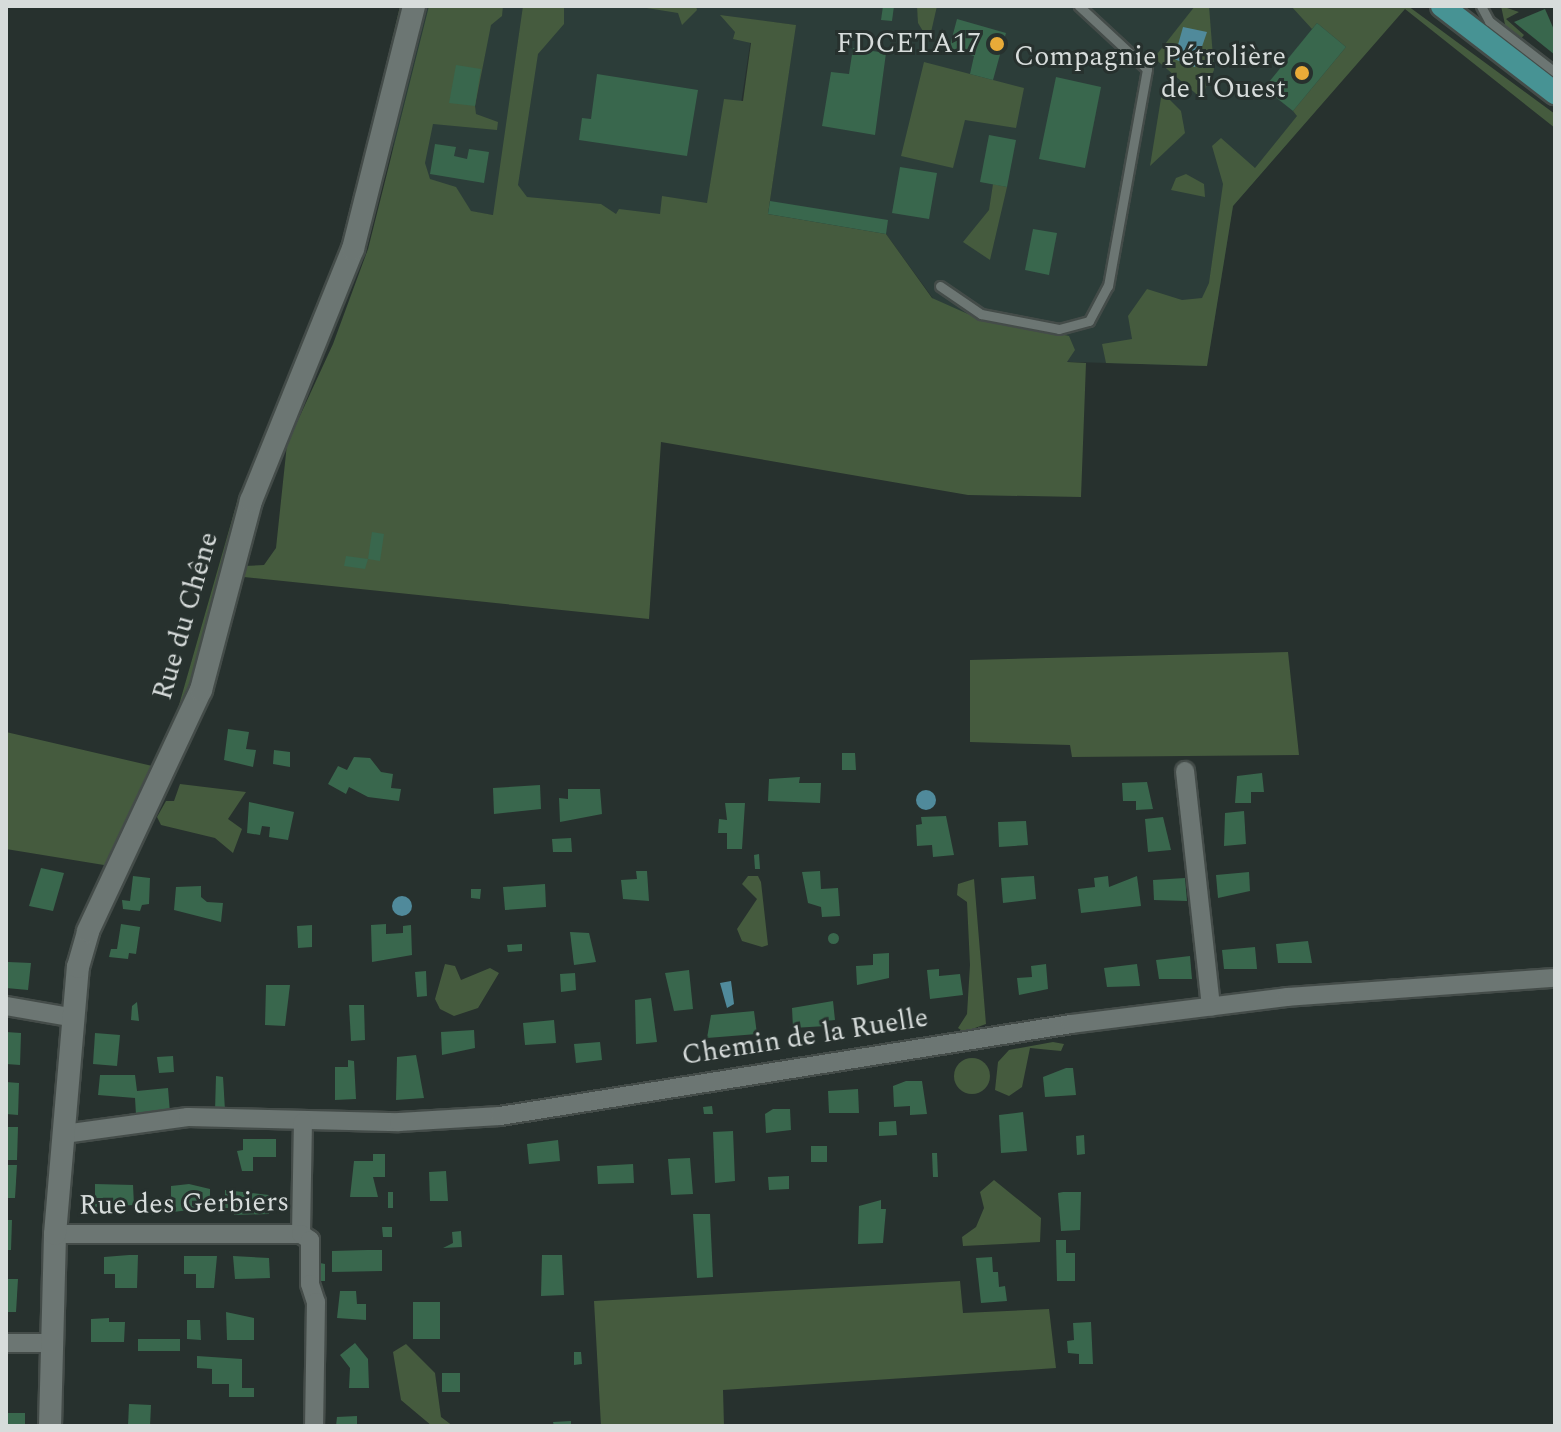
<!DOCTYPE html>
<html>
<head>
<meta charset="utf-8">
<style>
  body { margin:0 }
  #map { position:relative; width:1561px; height:1432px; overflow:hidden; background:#27312e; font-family:Spectral,serif }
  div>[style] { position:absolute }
  .built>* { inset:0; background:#2c3d39 }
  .green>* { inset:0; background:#455b3e }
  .round { border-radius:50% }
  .water>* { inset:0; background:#508a9b }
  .building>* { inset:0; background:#39674d }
  .roads { filter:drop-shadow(2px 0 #444c49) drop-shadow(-2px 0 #444c49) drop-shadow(0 2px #444c49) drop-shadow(0 -2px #444c49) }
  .service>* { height:9px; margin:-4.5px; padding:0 4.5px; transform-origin:4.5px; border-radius:4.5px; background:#6c7673 }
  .minor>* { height:18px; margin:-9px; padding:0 9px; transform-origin:9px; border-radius:9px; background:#6c7673 }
  .tertiary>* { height:22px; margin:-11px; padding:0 11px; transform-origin:11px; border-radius:11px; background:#6c7673 }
  .primary>* { height:22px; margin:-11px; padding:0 11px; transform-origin:11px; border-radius:11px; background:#479394 }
  .dots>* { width:22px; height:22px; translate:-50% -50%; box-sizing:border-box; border:4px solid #27312e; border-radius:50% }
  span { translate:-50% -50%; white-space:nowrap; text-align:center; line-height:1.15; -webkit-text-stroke:6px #27312e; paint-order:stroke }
  .poi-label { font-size:28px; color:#d7dcdb }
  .right { translate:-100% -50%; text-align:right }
  .street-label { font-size:28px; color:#d7dcdb }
  .frame { position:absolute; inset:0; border:8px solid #d7dcdb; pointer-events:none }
</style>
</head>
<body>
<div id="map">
  <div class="built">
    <i style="clip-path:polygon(417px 6px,1402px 6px,1405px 8px,1233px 206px,1207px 366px,977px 359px,886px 234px,768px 214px,795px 25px,736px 18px,751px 38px,719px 248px,384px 199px)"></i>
  </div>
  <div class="green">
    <i style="clip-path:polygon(400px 6px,408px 6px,349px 247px,255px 473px,192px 695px,161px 769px,110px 866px,6px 849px,6px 732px,161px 768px,237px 502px,347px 229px)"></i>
    <i style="clip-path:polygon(429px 6px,503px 6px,502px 16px,491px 25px,475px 106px,476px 114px,498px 122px,497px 130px,433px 124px,425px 163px,430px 179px,456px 187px,471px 211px,493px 215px,523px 6px,564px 6px,564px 24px,538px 54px,518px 185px,527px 197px,601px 204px,616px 214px,619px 209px,660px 214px,662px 196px,707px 203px,724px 99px,743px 101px,751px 43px,733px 39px,735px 32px,720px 15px,796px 25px,768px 214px,886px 234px,932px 298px,968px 314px,1069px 336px,1075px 350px,1067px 362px,1086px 363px,1081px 497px,968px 495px,661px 442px,649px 619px,244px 577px,244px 566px,264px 565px,276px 548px,287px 444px,333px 344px,368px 249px)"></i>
    <i style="clip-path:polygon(634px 6px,696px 6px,697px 10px,682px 25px,678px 13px)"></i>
    <i style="clip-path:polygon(917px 6px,937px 6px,929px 41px,918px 23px)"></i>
    <i style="clip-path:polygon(1195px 6px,1209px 6px,1214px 70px,1201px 98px,1154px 58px)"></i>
    <i style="clip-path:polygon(1291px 6px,1408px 6px,1555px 114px,1555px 128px,1405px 9px,1233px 206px,1207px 366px,1106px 363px,1102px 344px,1132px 339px,1128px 316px,1147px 289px,1182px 300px,1202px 298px,1209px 283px,1223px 184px,1212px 146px,1221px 138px,1255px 168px,1297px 116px,1293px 111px,1346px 47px,1317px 23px,1312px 29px)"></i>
    <i style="clip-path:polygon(1501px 6px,1519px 12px,1506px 19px,1524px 35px,1519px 41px,1506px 29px)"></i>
    <i style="clip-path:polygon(924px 62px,1024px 88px,1016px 128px,965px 120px,953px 168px,901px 156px)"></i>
    <i style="clip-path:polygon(1162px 92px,1181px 111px,1185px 133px,1150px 166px)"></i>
    <i style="clip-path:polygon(1186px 174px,1204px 184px,1205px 197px,1171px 190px,1176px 178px)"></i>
    <i style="clip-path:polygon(993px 184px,1007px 187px,990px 260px,963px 242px,989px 210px)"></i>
    <i style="clip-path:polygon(1288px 652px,1299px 755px,1072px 757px,1070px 745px,970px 742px,970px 660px)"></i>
    <i style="clip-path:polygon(180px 784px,246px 792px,228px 819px,242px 829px,233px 853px,215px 838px,161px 825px,157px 817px,166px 801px,174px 801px)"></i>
    <i style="clip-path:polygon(748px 876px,758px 876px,761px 882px,768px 945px,762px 947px,742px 941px,737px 929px,757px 899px,742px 884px)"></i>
    <i style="clip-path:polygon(974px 879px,986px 1024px,964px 1032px,958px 1028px,967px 1014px,970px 965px,967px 902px,957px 895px,958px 884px)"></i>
    <i style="clip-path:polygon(445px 964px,455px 966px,461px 980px,490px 968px,499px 973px,478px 1008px,454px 1016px,440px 1009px,435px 999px)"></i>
    <i style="clip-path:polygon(1053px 1042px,1064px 1044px,1061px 1051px,1030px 1048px,1022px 1087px,1009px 1096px,995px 1090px,998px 1062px,1009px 1050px)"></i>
    <i class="round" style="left:954px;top:1058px;width:36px;height:36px"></i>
    <i style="clip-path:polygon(994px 1180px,1041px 1218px,1040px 1242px,963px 1246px,962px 1237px,976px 1227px,984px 1208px,980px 1192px)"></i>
    <i style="clip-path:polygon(960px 1281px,963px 1313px,1049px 1309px,1056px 1368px,723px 1390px,724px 1426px,601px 1426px,594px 1301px)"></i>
    <i style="clip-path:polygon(406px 1344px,435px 1373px,441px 1417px,453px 1426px,432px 1426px,401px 1400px,393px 1352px)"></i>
  </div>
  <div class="water">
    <i style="clip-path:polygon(1183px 27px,1207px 32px,1195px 67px,1174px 59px)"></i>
    <i class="round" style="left:916px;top:790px;width:20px;height:20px"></i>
    <i class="round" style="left:392px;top:896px;width:20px;height:20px"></i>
    <i style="clip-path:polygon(731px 981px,734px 1004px,727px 1008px,720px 983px)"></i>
  </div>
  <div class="building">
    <i style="clip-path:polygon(883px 6px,894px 6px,892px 21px,881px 20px)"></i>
    <i style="clip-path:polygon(1545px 9px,1555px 32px,1555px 55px,1514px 22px)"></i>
    <i style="clip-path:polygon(957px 19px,1006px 33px,993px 80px,970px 74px,974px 56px,949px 49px)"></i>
    <i style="clip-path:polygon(1317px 23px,1346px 47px,1293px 111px,1264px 88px)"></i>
    <i style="clip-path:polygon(853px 48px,886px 53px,875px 135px,822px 126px,831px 72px,849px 74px)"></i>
    <i style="clip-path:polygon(456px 65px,481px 69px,475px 106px,449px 103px)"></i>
    <i style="clip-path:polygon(597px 74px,698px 90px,687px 156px,579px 140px,582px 118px,591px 119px)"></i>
    <i style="clip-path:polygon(1056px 77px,1101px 87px,1085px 168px,1039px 159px)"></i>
    <i style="clip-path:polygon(989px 135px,1016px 140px,1007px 187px,980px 182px)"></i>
    <i style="clip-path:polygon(435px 144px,456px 147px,454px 156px,467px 159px,469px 149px,489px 152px,484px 183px,430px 174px)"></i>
    <i style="clip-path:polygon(900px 167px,937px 173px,929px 219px,892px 213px)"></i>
    <i style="clip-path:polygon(770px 201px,888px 220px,886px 234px,768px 214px)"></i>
    <i style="clip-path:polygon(1033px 229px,1057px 233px,1049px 275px,1025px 270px)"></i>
    <i style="clip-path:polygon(372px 532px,384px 534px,380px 561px,368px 559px)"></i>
    <i style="clip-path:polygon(346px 556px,368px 559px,365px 569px,344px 566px)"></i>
    <i style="clip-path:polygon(228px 729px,249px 732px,246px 749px,256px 750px,253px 767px,224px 760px)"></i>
    <i style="clip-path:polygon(274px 750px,290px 752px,290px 767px,273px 764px)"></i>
    <i style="clip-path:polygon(842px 753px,855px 753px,856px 770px,842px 770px)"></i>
    <i style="clip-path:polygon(354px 757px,370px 758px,381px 772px,393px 774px,391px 788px,401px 789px,399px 801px,368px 797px,349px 787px,346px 794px,328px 784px,338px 766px,347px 770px)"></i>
    <i style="clip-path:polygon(1262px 773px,1264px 792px,1251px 792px,1251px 803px,1235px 803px,1237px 776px)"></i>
    <i style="clip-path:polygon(800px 777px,799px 783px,821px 783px,820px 803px,768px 801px,769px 779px)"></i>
    <i style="clip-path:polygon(1147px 782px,1153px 809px,1136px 810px,1136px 801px,1123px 801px,1122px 783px)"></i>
    <i style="clip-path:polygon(540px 785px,541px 809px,494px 814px,493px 788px)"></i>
    <i style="clip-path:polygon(568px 789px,600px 789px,602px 814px,560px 822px,559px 798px,568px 799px)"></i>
    <i style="clip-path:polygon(249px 802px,294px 812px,288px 840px,269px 837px,270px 827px,262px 826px,260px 835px,247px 833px)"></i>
    <i style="clip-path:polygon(725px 803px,745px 803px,742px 849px,727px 849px,727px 833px,718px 833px,719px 819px,727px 820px)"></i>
    <i style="clip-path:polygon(1244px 811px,1246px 844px,1224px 846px,1225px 813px)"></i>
    <i style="clip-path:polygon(946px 816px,954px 855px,933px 857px,932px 845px,917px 846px,916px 825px,922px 824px,921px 817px)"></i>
    <i style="clip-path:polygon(1163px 817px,1171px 850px,1148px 852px,1145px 819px)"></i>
    <i style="clip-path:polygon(1026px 821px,1028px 845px,999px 847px,998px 822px)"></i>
    <i style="clip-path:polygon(571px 838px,572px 852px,553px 852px,552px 839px)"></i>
    <i style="clip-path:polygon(759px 854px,760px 869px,755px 869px,754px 855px)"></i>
    <i style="clip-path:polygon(41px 868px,64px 873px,53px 911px,29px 906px)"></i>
    <i style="clip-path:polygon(636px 871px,647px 871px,649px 901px,623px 899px,621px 880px,637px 879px)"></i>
    <i style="clip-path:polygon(820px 871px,821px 889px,838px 888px,840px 916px,822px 917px,821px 907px,808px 903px,802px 872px)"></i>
    <i style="clip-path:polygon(1249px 872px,1250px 891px,1218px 898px,1216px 875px)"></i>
    <i style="clip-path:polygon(133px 876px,150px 878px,149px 904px,142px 905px,140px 911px,123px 909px,122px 900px,130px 901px)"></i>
    <i style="clip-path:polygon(1034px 876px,1036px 899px,1003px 903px,1001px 878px)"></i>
    <i style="clip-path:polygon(1108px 876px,1109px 887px,1137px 876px,1141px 906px,1081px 913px,1078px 889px,1095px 887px,1094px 878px)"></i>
    <i style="clip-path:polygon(1185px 878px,1187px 901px,1154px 900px,1153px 880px)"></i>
    <i style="clip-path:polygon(545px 884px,546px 907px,505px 910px,503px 887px)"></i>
    <i style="clip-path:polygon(201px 886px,201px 897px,207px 902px,223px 903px,221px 922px,174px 910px,176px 887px)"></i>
    <i style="clip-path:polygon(471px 889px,481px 889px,480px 899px,471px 898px)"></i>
    <i style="clip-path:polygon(121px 924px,140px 927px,136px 954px,129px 953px,128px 959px,109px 957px,111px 949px,117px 949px)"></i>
    <i style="clip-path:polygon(386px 924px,386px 934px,403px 933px,403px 926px,411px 925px,412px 955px,372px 962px,371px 925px)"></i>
    <i style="clip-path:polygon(312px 925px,312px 947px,298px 948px,297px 926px)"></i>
    <i style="clip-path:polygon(570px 932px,589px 933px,596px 962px,574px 965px)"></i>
    <i class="round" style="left:827.5px;top:932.5px;width:11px;height:11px"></i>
    <i style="clip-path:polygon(1308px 941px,1312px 963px,1278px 963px,1276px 944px)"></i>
    <i style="clip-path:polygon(522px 944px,522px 951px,508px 952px,507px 945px)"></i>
    <i style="clip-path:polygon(1255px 947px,1257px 969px,1224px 969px,1222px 950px)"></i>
    <i style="clip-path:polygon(889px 953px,889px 978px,857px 985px,856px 966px,873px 965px,873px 954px)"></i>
    <i style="clip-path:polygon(1190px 956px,1192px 979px,1159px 979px,1156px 960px)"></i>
    <i style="clip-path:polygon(8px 962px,31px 963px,28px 990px,6px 988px)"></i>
    <i style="clip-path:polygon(1046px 964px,1048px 989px,1019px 995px,1017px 978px,1032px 977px,1031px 966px)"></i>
    <i style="clip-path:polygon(1137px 964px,1140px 986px,1107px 987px,1104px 968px)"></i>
    <i style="clip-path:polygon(939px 969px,939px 976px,960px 974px,963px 995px,930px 999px,927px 970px)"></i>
    <i style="clip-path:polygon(689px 970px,693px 1009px,674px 1011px,665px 973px)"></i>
    <i style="clip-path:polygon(426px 971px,427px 996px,417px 997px,415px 972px)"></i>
    <i style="clip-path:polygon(575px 973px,576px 990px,561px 992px,560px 974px)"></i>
    <i style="clip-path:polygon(266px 985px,290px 985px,285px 1026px,265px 1025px)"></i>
    <i style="clip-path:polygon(651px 998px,657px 1042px,636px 1044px,635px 1000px)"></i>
    <i style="clip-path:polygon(833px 1001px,835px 1020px,825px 1021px,826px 1026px,793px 1028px,792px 1008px)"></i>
    <i style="clip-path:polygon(137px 1002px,139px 1021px,131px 1020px,132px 1006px)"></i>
    <i style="clip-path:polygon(349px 1005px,364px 1005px,365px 1040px,351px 1041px)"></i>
    <i style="clip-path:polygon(754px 1011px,757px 1034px,707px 1038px,711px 1015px)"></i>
    <i style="clip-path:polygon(554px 1020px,556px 1043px,525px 1045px,523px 1023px)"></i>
    <i style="clip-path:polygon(474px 1030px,475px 1048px,442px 1055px,441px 1032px)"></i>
    <i style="clip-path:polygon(6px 1032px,21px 1033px,20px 1065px,6px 1064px)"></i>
    <i style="clip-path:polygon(95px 1033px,120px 1035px,117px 1066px,93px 1064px)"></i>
    <i style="clip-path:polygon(600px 1042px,602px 1060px,576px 1063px,574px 1044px)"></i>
    <i style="clip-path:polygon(416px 1055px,424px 1098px,396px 1100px,397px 1057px)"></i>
    <i style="clip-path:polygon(173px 1056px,174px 1072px,159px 1073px,157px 1057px)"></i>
    <i style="clip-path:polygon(348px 1060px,354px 1061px,356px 1099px,335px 1100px,335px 1067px,348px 1067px)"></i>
    <i style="clip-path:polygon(1066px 1068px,1073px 1068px,1076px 1095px,1045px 1097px,1043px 1077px)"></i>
    <i style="clip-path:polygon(100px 1075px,135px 1075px,137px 1091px,168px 1088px,170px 1113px,136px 1115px,135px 1098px,98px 1095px)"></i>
    <i style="clip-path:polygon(216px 1076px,223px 1077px,225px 1110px,215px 1111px)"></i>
    <i style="clip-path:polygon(906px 1081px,922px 1081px,927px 1114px,910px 1115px,910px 1106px,894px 1107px,893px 1086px)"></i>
    <i style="clip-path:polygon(6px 1082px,19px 1083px,18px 1115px,6px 1114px)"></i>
    <i style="clip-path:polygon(858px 1089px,859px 1113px,829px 1113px,828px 1091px)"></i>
    <i style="clip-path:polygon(712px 1106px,713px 1114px,704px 1114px,703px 1107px)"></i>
    <i style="clip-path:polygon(773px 1109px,790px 1109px,791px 1130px,766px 1133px,765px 1114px)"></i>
    <i style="clip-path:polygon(1023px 1112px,1027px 1151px,1001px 1153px,999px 1115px)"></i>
    <i style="clip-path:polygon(896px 1121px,897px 1135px,879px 1136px,879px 1122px)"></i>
    <i style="clip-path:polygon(6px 1127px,18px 1127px,17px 1160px,6px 1160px)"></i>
    <i style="clip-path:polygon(733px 1131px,735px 1181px,715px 1183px,713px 1132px)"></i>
    <i style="clip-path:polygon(1084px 1135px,1085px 1154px,1077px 1155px,1076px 1136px)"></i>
    <i style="clip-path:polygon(243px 1139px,276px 1139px,276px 1157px,253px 1157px,253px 1171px,242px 1171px,237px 1151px,243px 1150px)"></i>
    <i style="clip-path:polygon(558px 1140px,560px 1161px,529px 1164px,527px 1144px)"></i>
    <i style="clip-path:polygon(811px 1146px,827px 1146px,827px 1162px,811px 1162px)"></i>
    <i style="clip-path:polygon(932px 1153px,937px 1153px,938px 1177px,933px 1177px)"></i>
    <i style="clip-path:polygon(373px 1154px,385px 1154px,385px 1177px,373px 1177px,378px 1197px,350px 1197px,354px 1161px,373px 1161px)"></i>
    <i style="clip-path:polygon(690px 1158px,693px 1194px,671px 1195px,668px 1159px)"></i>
    <i style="clip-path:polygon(633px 1164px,634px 1183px,598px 1184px,597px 1166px)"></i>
    <i style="clip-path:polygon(6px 1165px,17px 1165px,15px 1198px,6px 1198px)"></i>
    <i style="clip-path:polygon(446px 1171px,448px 1201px,430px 1201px,429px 1172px)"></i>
    <i style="clip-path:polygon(789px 1176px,789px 1189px,769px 1190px,768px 1177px)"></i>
    <i style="clip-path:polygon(95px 1184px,133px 1185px,134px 1205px,95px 1207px)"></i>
    <i style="clip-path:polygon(189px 1184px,210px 1189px,210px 1207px,152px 1215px,151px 1202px,171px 1202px,171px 1186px)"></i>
    <i style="clip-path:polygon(225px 1190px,269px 1195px,269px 1214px,234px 1215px,234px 1208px,225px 1208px)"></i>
    <i style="clip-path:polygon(388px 1192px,393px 1192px,393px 1208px,388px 1208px)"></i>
    <i style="clip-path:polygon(1063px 1192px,1081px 1192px,1080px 1230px,1061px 1231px,1058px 1193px)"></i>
    <i style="clip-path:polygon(881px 1200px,881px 1209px,886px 1209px,883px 1243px,858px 1244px,859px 1206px)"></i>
    <i style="clip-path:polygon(693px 1214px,710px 1214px,713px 1277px,697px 1278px)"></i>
    <i style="clip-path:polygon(6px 1220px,12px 1220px,11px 1250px,6px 1250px)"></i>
    <i style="clip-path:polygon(382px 1227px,392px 1227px,392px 1237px,383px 1237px)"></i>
    <i style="clip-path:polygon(461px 1231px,462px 1247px,443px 1248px,453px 1243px,452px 1232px)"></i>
    <i style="clip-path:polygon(1056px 1240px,1066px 1240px,1066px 1253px,1075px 1253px,1075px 1281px,1057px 1281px)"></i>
    <i style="clip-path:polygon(367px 1250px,382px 1250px,382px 1271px,332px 1272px,332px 1251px)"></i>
    <i style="clip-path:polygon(129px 1255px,138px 1255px,137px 1288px,115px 1288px,115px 1274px,104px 1274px,104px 1257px)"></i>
    <i style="clip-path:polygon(542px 1255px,562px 1255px,564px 1295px,541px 1296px)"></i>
    <i style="clip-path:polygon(184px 1256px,217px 1256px,214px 1288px,196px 1288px,196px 1274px,184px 1274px)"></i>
    <i style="clip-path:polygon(233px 1256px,269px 1258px,270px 1278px,235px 1279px)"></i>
    <i style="clip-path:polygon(992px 1257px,993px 1272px,998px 1272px,999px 1287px,1005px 1286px,1007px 1301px,981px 1303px,976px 1258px)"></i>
    <i style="clip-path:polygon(320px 1263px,325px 1264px,325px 1281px,320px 1281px)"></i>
    <i style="clip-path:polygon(6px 1279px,18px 1279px,16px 1312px,6px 1312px)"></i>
    <i style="clip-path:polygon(340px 1291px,356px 1291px,357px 1304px,366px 1304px,366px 1320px,337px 1318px)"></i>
    <i style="clip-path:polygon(413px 1302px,440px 1302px,440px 1339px,413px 1339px)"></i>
    <i style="clip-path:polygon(226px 1312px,254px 1318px,254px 1340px,227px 1340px)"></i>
    <i style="clip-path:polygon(109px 1318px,109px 1322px,125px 1322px,124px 1342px,91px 1342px,91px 1319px)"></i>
    <i style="clip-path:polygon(187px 1320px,200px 1320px,201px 1340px,187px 1339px)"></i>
    <i style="clip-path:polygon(1091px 1322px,1093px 1364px,1079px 1364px,1079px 1354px,1068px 1353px,1067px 1341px,1074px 1340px,1073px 1323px)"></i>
    <i style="clip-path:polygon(138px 1339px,180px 1339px,180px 1351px,138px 1351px)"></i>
    <i style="clip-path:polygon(355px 1343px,368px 1359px,369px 1388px,349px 1388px,350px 1368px,340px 1355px)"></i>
    <i style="clip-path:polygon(574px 1352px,581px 1352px,582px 1364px,574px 1365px)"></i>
    <i style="clip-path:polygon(197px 1356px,242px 1359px,242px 1388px,254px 1388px,254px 1397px,229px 1397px,229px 1384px,212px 1384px,212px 1369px,197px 1368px)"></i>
    <i style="clip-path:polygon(442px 1373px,460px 1373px,460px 1392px,442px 1392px)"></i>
    <i style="clip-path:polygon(129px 1404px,151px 1405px,150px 1426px,128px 1426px)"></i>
    <i style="clip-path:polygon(7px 1413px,25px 1413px,25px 1426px,7px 1426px)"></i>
    <i style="clip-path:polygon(357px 1416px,357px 1426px,336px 1426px,337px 1417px)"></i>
    <i style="clip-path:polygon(571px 1421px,571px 1426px,554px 1426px,553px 1422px)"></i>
  </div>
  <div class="roads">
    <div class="service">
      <i style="left:1481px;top:6px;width:17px;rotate:62deg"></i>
      <i style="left:1489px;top:21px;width:83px;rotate:37.7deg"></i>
      <i style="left:940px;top:286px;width:50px;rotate:34.3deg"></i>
      <i style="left:981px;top:314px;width:79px;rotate:10.9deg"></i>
      <i style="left:1059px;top:329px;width:31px;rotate:-15deg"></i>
      <i style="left:1089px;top:321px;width:40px;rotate:-62deg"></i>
      <i style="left:1108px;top:286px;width:220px;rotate:-79.8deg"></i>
      <i style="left:1147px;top:69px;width:93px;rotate:-137.2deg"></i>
    </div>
    <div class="minor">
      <i style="left:1185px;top:771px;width:237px;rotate:83.7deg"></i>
      <i style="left:6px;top:1006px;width:65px;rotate:9.8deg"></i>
      <i style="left:64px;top:1134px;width:125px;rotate:-7.8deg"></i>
      <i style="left:188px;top:1117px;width:211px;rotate:1.4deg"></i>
      <i style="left:399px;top:1122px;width:101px;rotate:-3.4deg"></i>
      <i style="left:500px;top:1116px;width:578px;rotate:-9.15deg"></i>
      <i style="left:1071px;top:1024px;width:218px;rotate:-7.1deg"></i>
      <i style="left:1287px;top:997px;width:269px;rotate:-4.1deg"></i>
      <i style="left:55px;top:1234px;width:246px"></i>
      <i style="left:301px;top:1234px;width:112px;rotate:-89deg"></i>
      <i style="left:301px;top:1234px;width:11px;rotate:34deg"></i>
      <i style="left:310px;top:1240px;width:44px;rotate:90deg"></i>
      <i style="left:310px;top:1284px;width:19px;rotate:72deg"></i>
      <i style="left:316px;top:1302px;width:124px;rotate:90.9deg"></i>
      <i style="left:6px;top:1343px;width:46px"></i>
    </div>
    <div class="tertiary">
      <i style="left:50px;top:1426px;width:192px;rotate:-88.5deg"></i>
      <i style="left:55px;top:1234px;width:268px;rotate:-85.1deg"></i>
      <i style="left:78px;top:967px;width:37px;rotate:-74deg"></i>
      <i style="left:88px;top:931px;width:266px;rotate:-64.9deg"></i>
      <i style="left:201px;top:690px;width:196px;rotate:-75.2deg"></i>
      <i style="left:251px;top:501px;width:272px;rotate:-68deg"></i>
      <i style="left:353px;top:249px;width:251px;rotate:-75.9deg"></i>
    </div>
    <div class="primary">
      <i style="left:1442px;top:6px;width:143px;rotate:37.6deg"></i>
    </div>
  </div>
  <div class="dots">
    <i style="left:997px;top:44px;background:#e9ab38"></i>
    <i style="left:1302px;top:73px;background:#e9ab38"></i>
  </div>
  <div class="poi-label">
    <span class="right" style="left:981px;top:44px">FDCETA17</span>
    <span class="right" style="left:1286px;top:73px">Compagnie Pétrolière<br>de l'Ouest</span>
  </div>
  <div class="street-label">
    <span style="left:186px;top:616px;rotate:-74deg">Rue du Chêne</span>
    <span style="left:805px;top:1037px;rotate:-9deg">Chemin de la Ruelle</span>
    <span style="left:184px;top:1204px;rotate:-1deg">Rue des Gerbiers</span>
  </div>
  <div class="frame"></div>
</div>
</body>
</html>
